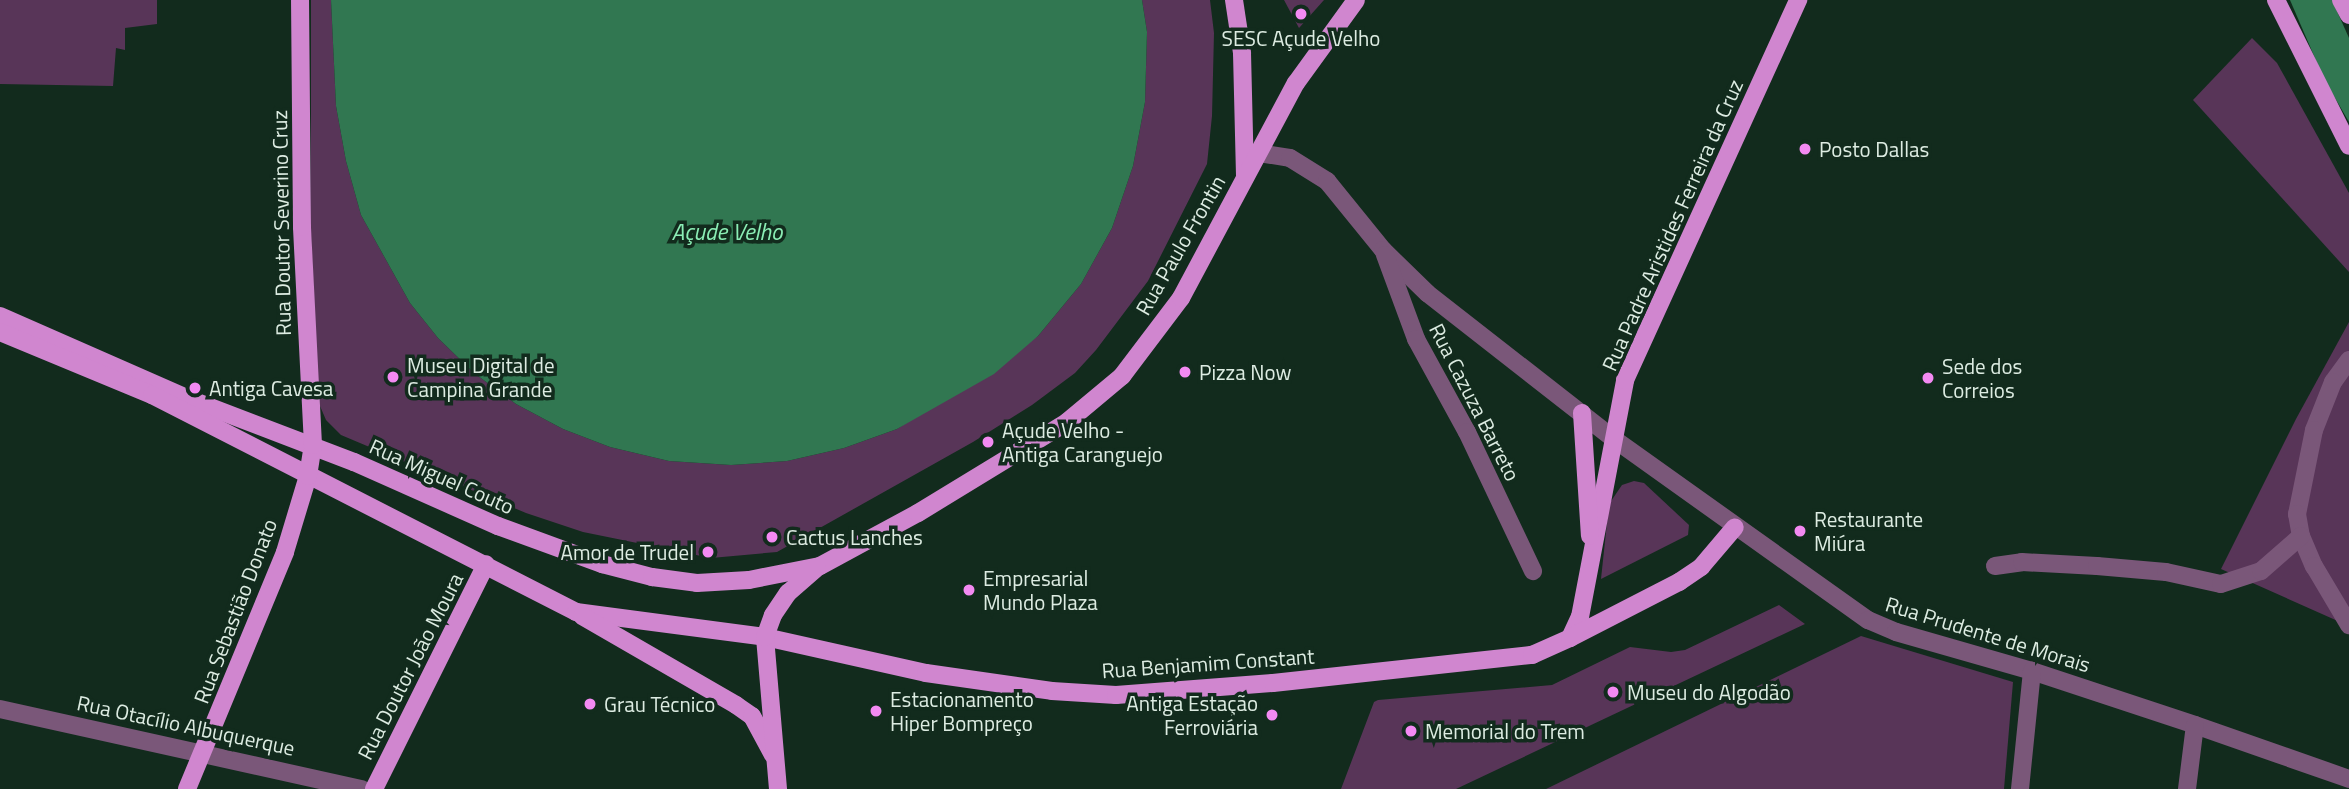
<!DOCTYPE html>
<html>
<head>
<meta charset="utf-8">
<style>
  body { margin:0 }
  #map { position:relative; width:2349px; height:789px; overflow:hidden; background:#122b1d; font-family:"Titillium Web",sans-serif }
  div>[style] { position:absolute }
  .green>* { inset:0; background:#583558 }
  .water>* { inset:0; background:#317751 }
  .minor>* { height:18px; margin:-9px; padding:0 9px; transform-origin:9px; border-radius:9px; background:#7a5779 }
  .major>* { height:18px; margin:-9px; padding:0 9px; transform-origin:9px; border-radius:9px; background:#d086cf }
  .dots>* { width:19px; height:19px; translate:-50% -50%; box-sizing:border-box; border:4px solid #122b1d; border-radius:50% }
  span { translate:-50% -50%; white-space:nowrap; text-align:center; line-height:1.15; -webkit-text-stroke:7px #122b1d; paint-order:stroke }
  .poi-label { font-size:21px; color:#ddece2 }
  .left { translate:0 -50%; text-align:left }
  .right { translate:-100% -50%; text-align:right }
  .street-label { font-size:21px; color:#ddece2 }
  .water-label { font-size:23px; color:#8beeb5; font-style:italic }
</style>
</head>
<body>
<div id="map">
  <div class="green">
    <i style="clip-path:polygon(0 0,157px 0,157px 24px,125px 28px,125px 50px,116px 48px,113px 86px,0 84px)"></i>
    <i style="clip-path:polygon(311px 0,331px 0,336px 106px,346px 161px,361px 215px,410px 303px,438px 338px,474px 373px,516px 404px,563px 429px,610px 447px,669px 461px,731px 465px,787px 461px,844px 448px,897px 429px,1038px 336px,1081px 284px,1112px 228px,1133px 166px,1145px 102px,1147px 32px,1142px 0,1210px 0,1214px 33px,1212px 116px,1207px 164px,1148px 281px,1096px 350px,1075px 373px,1032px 405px,973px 442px,777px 552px,711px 558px,583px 532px,526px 513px,341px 435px,326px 420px,320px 406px,317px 368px,311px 233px)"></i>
    <i style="clip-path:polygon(1284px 0,1324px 0,1299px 28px)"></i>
    <i style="clip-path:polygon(2252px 38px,2277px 63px,2349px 193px,2349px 272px,2193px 100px)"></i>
    <i style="clip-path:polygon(2349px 322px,2349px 626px,2221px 569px,2296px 419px)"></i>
    <i style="clip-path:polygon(1634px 481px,1644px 483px,1689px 525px,1688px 535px,1601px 579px,1609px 504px,1622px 485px)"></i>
    <i style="clip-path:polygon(1779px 605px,1805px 624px,1456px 789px,1341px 789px,1374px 702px,1378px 700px,1552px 685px,1630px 647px,1671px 652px,1685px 650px)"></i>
    <i style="clip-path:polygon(1861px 636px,2013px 682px,2004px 789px,1546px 789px)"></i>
  </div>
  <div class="water">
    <i style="clip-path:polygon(331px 0,1142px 0,1147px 32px,1145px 102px,1133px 166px,1112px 228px,1081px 284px,1038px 336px,994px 374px,897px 429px,844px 448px,787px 461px,731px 465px,669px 461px,610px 447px,563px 429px,516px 404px,474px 373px,438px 338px,410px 303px,361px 215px,346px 161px,336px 106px)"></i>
    <i style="clip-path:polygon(2290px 0,2332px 0,2349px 38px,2349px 122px,2324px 79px)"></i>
  </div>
  <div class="minor">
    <i style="left:1259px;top:153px;width:31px;rotate:9deg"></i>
    <i style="left:1290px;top:158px;width:44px;rotate:31.9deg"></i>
    <i style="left:1327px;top:181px;width:89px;rotate:50.9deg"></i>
    <i style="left:1383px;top:250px;width:62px;rotate:44.3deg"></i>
    <i style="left:1427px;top:293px;width:237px;rotate:38deg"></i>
    <i style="left:1614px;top:439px;width:312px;rotate:35.5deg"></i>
    <i style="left:1868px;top:620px;width:30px;rotate:23deg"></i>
    <i style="left:1896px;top:632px;width:141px;rotate:16deg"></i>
    <i style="left:2032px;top:671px;width:172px;rotate:18.3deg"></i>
    <i style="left:2195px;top:725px;width:163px;rotate:19.3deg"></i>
    <i style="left:1385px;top:255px;width:90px;rotate:69.7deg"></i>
    <i style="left:1416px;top:339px;width:106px;rotate:61.3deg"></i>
    <i style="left:1467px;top:432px;width:154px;rotate:64.6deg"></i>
    <i style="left:2349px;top:360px;width:27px;rotate:126deg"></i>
    <i style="left:2333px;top:382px;width:52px;rotate:111.6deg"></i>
    <i style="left:2314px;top:430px;width:86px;rotate:101.4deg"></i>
    <i style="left:2297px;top:514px;width:22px;rotate:80deg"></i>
    <i style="left:2301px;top:536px;width:33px;rotate:67deg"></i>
    <i style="left:2314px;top:566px;width:69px;rotate:59.3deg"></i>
    <i style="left:1995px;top:566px;width:27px;rotate:-8deg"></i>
    <i style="left:2022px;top:562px;width:75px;rotate:3.1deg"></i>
    <i style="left:2097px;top:566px;width:69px;rotate:5deg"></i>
    <i style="left:2166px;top:572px;width:56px;rotate:12.3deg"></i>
    <i style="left:2221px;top:584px;width:42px;rotate:-18deg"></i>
    <i style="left:2261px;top:571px;width:53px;rotate:-41.2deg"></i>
    <i style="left:0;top:709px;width:371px;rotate:12.5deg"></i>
    <i style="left:2020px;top:789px;width:119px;rotate:-84.2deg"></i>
    <i style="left:2187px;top:789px;width:64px;rotate:-82.9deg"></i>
  </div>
  <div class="major">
    <i style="left:1234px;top:0;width:54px;rotate:81.4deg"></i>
    <i style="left:1242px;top:53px;width:124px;rotate:88.6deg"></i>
    <i style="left:2276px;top:0;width:163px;rotate:63.4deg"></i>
    <i style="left:2341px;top:0;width:17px;rotate:62deg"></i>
    <i style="left:0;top:316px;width:212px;rotate:23.7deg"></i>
    <i style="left:194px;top:401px;width:171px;rotate:20.9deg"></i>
    <i style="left:354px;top:462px;width:158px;rotate:24deg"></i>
    <i style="left:498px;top:526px;width:111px;rotate:20.1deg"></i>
    <i style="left:602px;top:564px;width:52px;rotate:14.6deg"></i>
    <i style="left:652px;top:577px;width:45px;rotate:7.6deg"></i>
    <i style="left:697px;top:583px;width:52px;rotate:-3.3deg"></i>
    <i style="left:749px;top:580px;width:72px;rotate:-11.2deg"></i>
    <i style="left:820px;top:566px;width:111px;rotate:-28.4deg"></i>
    <i style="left:918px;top:513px;width:175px;rotate:-31.4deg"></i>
    <i style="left:1067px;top:422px;width:72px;rotate:-39.9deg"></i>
    <i style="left:1122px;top:376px;width:98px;rotate:-52.9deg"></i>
    <i style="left:1181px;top:298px;width:244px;rotate:-61.9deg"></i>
    <i style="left:1296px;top:83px;width:102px;rotate:-54.1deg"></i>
    <i style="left:0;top:332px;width:165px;rotate:22.5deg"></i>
    <i style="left:152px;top:395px;width:476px;rotate:27.1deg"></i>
    <i style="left:576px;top:612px;width:191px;rotate:7.5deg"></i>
    <i style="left:765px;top:637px;width:165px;rotate:12.6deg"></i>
    <i style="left:926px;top:673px;width:127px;rotate:8.1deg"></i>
    <i style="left:1052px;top:691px;width:64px;rotate:3.6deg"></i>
    <i style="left:1116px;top:695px;width:157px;rotate:-4.4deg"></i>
    <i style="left:1273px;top:683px;width:261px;rotate:-6.2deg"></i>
    <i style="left:1532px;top:655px;width:42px;rotate:-24.1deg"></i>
    <i style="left:1570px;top:638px;width:23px;rotate:-65deg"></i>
    <i style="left:1580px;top:617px;width:241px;rotate:-79.2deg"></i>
    <i style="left:1625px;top:380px;width:418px;rotate:-65.5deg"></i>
    <i style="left:1582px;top:413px;width:123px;rotate:86.3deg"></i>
    <i style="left:582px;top:616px;width:178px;rotate:30deg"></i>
    <i style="left:736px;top:705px;width:19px;rotate:35deg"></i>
    <i style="left:752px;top:716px;width:44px;rotate:61.7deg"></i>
    <i style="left:1570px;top:638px;width:123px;rotate:-27.2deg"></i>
    <i style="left:1679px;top:582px;width:27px;rotate:-34deg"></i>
    <i style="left:1701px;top:567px;width:52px;rotate:-49.6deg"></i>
    <i style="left:187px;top:789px;width:256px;rotate:-67.5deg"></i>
    <i style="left:285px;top:552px;width:79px;rotate:-73.2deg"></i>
    <i style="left:308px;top:476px;width:31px;rotate:-81deg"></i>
    <i style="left:313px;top:445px;width:218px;rotate:-92.9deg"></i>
    <i style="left:302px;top:227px;width:227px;rotate:-90.5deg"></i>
    <i style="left:374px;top:789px;width:251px;rotate:-63.5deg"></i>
    <i style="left:778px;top:789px;width:153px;rotate:-94.9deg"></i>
    <i style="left:765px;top:637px;width:23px;rotate:-70deg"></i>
    <i style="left:773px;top:615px;width:27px;rotate:-56deg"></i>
    <i style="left:788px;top:593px;width:38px;rotate:-41deg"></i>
  </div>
  <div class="dots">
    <i style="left:1301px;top:14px;background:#f38af2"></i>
    <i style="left:1805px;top:149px;background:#f38af2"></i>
    <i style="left:1185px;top:372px;background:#f38af2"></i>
    <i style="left:393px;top:377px;background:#f38af2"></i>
    <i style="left:1928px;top:378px;background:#f38af2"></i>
    <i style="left:195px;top:388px;background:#f38af2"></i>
    <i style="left:988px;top:442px;background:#f38af2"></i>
    <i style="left:1800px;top:531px;background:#f38af2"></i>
    <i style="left:772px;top:537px;background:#f38af2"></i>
    <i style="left:708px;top:552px;background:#f38af2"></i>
    <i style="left:969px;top:590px;background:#f38af2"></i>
    <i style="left:1613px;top:692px;background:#f38af2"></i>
    <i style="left:590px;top:704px;background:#f38af2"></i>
    <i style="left:876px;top:711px;background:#f38af2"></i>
    <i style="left:1272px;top:715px;background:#f38af2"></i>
    <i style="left:1411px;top:731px;background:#f38af2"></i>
  </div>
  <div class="poi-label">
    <span style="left:1301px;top:38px">SESC Açude Velho</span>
    <span class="left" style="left:1819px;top:149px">Posto Dallas</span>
    <span class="left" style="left:407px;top:377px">Museu Digital de<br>Campina Grande</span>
    <span class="left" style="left:1942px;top:378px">Sede dos<br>Correios</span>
    <span class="left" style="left:1199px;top:372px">Pizza Now</span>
    <span class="left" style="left:209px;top:388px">Antiga Cavesa</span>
    <span class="left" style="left:1002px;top:442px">Açude Velho -<br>Antiga Caranguejo</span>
    <span class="left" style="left:1814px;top:531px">Restaurante<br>Miúra</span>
    <span class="left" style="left:786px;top:537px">Cactus Lanches</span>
    <span class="right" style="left:694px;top:552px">Amor de Trudel</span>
    <span class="left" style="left:983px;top:590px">Empresarial<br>Mundo Plaza</span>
    <span class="left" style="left:1627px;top:692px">Museu do Algodão</span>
    <span class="left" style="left:890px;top:711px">Estacionamento<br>Hiper Bompreço</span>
    <span class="right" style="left:1258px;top:715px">Antiga Estação<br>Ferroviária</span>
    <span class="left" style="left:604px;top:704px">Grau Técnico</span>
    <span class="left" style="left:1425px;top:731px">Memorial do Trem</span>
  </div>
  <div class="street-label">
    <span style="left:281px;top:223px;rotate:-91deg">Rua Doutor Severino Cruz</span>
    <span style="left:1672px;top:225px;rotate:-66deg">Rua Padre Aristides Ferreira da Cruz</span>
    <span style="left:1180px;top:245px;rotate:-60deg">Rua Paulo Frontin</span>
    <span style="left:1475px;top:402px;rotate:63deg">Rua Cazuza Barreto</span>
    <span style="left:442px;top:476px;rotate:24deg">Rua Miguel Couto</span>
    <span style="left:235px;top:611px;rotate:-69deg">Rua Sebastião Donato</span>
    <span style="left:1988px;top:634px;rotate:17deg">Rua Prudente de Morais</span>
    <span style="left:1208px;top:663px;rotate:-4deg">Rua Benjamim Constant</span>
    <span style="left:410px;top:666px;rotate:-63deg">Rua Doutor João Moura</span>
    <span style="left:186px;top:725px;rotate:12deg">Rua Otacílio Albuquerque</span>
  </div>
  <div class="water-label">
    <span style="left:727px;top:232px">Açude Velho</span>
  </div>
</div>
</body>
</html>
